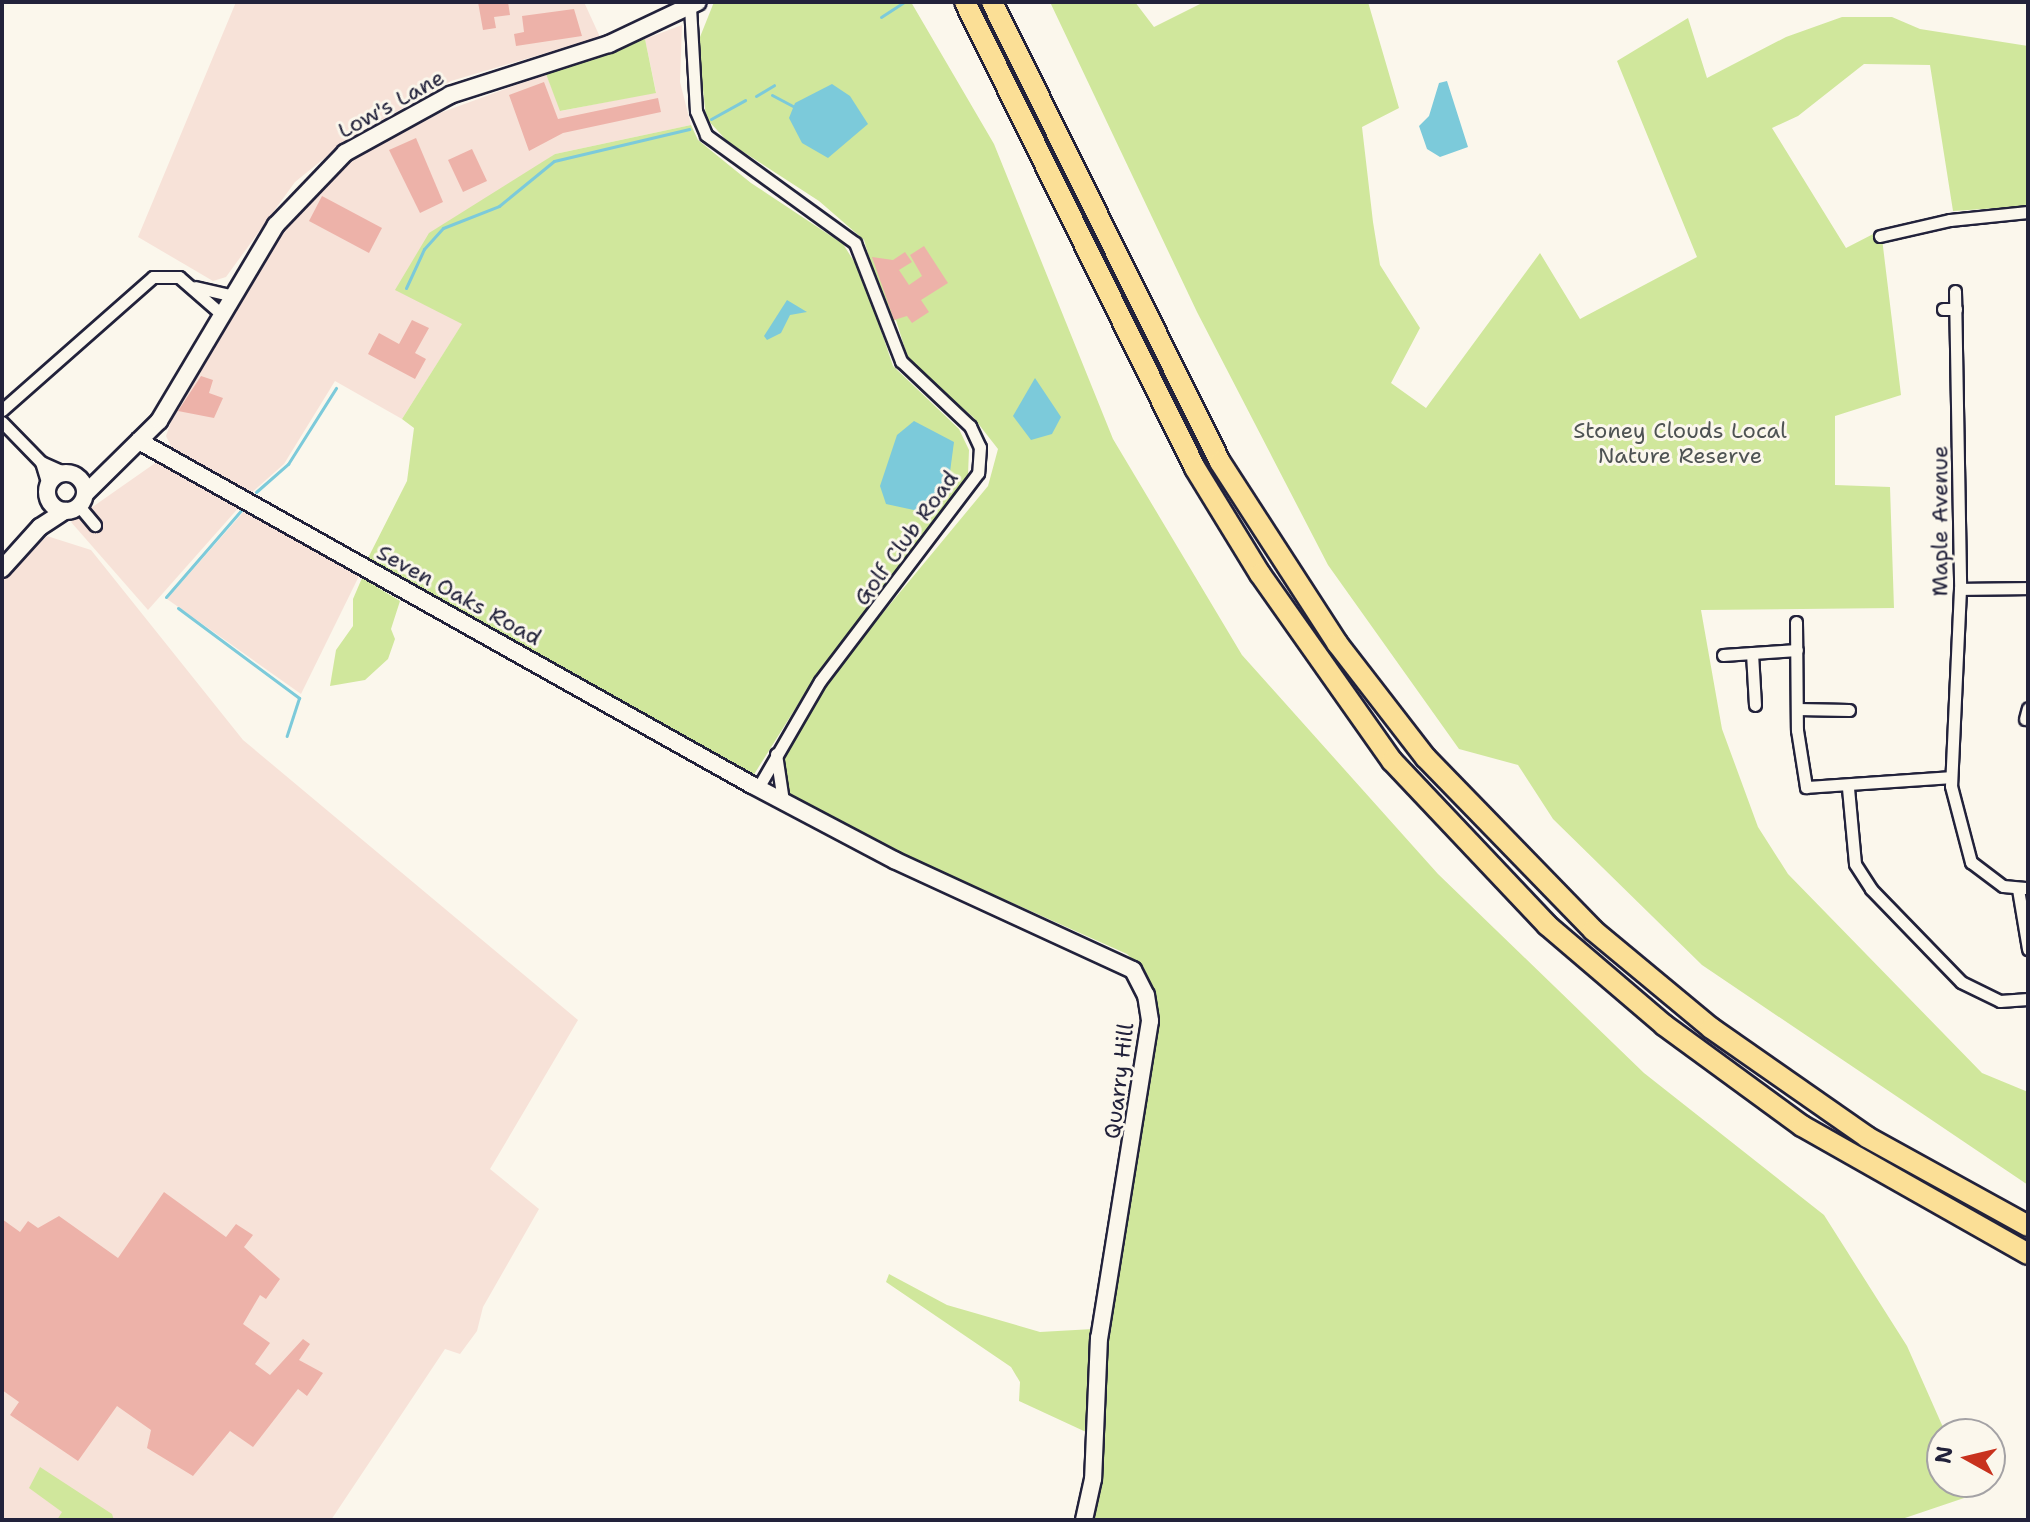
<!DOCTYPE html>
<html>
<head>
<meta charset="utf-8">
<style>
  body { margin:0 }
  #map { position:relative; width:2030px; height:1522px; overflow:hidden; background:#fbf7ec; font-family:"Shantell Sans",sans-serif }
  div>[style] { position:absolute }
  .built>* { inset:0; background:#f7e2d8 }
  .green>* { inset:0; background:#d0e79c }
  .water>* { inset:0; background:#7ccada }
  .stream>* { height:3px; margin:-1.5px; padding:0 1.5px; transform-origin:1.5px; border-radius:1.5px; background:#7ccada }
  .building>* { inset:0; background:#edb2a9 }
  .roads { filter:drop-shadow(2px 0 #22223b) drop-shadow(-2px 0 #22223b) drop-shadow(0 2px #22223b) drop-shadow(0 -2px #22223b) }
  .street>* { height:11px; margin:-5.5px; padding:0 5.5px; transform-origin:5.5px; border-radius:5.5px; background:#fbf7ec }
  .secondary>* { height:16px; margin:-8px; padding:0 8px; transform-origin:8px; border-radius:8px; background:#fbf7ec }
  .secondary>.ring { margin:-8px; padding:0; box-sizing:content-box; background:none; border:16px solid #fbf7ec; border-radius:50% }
  .highway>* { height:20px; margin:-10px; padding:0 10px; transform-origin:10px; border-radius:10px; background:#fbdf96 }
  span { translate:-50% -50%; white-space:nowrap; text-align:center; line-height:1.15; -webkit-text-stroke:6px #fbf7ec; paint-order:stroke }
  .street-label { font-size:22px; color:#22223b }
  .park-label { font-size:22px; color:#4e5353 }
  .frame { position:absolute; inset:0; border:4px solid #22223b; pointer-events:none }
  .north { position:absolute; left:1926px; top:1418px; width:80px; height:80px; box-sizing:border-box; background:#fbf7ec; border:2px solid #a4a2a5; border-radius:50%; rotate:278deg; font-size:22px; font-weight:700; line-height:32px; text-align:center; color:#22223b }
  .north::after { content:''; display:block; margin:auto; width:28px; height:36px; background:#c8321e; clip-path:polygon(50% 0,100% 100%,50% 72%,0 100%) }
</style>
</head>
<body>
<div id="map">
  <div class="built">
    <i style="clip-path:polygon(236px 2px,584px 2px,600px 37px,451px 81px,348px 139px,295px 182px,226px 277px,213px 281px,138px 237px)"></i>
    <i style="clip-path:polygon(682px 25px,680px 82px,691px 125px,555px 154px,502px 191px,463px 323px,402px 419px,335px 381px,284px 464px,250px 494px,173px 450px,166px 436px,180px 395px,279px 234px,352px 160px,440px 113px,546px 74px,561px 111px,656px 92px,645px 39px)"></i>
    <i style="clip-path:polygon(161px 459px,241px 505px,148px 610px,71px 522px)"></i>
    <i style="clip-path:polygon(246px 509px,361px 572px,301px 694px,167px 599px)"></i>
    <i style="clip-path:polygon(47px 536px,91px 550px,243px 740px,578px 1020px,490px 1169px,539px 1209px,483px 1307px,477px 1331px,460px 1354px,445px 1349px,331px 1520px,2px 1520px,2px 581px)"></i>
  </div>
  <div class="green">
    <i style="clip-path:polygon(714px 2px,911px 2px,994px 144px,1113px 439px,1242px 655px,1438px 874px,1644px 1073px,1824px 1215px,1907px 1346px,1946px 1434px,1942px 1482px,1967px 1482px,1973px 1495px,1899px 1520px,1093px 1520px,1104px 1348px,1137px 1166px,1155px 998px,1145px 971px,1127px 954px,900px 853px,790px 796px,783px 757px,796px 730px,829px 678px,988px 486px,998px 449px,973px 417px,909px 362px,896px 320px,888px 322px,864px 240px,819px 201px,728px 142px,706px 118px,698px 42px)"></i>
    <i style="clip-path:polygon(1050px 2px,1135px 2px,1154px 27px,1204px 2px,1368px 2px,1399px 108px,1362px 127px,1373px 222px,1380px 265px,1420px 328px,1391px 383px,1426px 408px,1540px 253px,1580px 319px,1697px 257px,1617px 61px,1688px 18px,1707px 78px,1786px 37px,1842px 17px,1892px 17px,1920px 29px,2028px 46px,2028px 206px,1953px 211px,1930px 65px,1864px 64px,1798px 116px,1772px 128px,1846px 248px,1881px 230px,1901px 395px,1835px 416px,1835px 485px,1890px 487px,1894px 608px,1701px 610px,1722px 729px,1758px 827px,1788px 874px,1982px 1073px,2028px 1092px,2028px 1185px,1702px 965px,1553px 819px,1518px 765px,1459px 749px,1328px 565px,1197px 312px)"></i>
    <i style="clip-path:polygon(645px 39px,656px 93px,560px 111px,546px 74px)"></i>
    <i style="clip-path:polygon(691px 125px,698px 140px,751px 183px,843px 244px,862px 274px,893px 366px,959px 429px,969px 450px,968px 475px,953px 499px,810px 685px,753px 776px,367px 560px,407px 481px,414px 428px,402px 419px,462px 324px,395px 290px,429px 233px,555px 154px)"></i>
    <i style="clip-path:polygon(362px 578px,400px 601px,391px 629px,395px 639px,388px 659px,365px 680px,330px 686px,336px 650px,353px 626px,353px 599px)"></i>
    <i style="clip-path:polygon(889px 1274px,947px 1305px,1040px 1332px,1093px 1329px,1086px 1432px,1019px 1401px,1020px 1382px,1011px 1367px,886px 1282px)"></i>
    <i style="clip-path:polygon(40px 1467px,112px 1514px,114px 1520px,57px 1520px,62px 1512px,29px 1488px)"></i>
  </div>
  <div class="water">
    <i style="clip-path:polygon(1447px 81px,1468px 147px,1440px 157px,1427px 149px,1419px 126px,1429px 116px,1439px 83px)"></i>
    <i style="clip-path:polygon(832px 84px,850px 96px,868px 124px,828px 158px,802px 143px,789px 118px,795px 103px)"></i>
    <i style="clip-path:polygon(787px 300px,807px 312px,790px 315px,781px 333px,767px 340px,764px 336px)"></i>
    <i style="clip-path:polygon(1035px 378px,1061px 417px,1052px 434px,1031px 440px,1013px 416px)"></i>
    <i style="clip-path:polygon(914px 421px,954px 442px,948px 487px,936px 506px,923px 512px,886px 504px,880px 486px,897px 435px)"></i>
  </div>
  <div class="stream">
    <i style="left:881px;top:17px;width:27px;rotate:-33deg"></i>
    <i style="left:772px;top:95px;width:24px;rotate:28deg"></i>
    <i style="left:756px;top:96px;width:21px;rotate:-31deg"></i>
    <i style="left:711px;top:119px;width:39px;rotate:-29deg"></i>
    <i style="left:406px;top:288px;width:43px;rotate:-65.2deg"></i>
    <i style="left:424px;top:249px;width:28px;rotate:-48deg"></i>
    <i style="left:443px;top:228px;width:60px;rotate:-21.4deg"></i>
    <i style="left:499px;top:206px;width:71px;rotate:-39.3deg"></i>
    <i style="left:554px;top:161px;width:139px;rotate:-13.3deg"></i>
    <i style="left:256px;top:492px;width:43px;rotate:-41.2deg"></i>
    <i style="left:288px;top:464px;width:90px;rotate:-57.7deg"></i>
    <i style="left:166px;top:597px;width:118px;rotate:-49.1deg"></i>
    <i style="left:178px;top:608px;width:151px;rotate:36.6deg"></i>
    <i style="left:299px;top:698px;width:40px;rotate:108deg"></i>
  </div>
  <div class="building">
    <i style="clip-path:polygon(478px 2px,508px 2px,510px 15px,494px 17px,496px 28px,483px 30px)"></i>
    <i style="clip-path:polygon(574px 9px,582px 36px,516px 46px,514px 34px,524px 32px,522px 16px)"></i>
    <i style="clip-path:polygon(544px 82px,558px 119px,658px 98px,661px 112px,563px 133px,529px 151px,509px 95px)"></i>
    <i style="clip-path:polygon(416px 138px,443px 202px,420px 213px,389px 150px)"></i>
    <i style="clip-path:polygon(472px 149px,487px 181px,463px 192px,448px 160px)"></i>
    <i style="clip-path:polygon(322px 196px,382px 228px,369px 253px,309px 221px)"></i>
    <i style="clip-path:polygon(924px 246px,948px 283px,921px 300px,929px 312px,912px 323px,907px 316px,894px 320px,872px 257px,893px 260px,905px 252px,912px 262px,899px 270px,909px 285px,922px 276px,910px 255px)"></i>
    <i style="clip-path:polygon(412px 320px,429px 328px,415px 353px,426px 359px,415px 379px,368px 354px,379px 333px,399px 344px)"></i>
    <i style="clip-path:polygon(201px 376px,213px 380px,209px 393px,223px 398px,214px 418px,178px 411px)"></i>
    <i style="clip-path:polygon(164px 1192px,226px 1237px,236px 1224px,253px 1235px,244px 1247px,280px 1279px,266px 1299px,260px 1295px,243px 1324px,270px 1343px,255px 1364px,270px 1375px,303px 1339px,310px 1344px,299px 1360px,323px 1373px,307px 1396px,298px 1389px,253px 1447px,230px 1431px,193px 1476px,147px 1448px,151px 1430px,117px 1406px,78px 1461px,10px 1415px,19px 1402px,2px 1390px,2px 1219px,20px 1232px,28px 1221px,38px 1228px,59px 1216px,118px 1258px)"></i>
  </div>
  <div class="roads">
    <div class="street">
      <i style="left:690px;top:7px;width:104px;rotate:86.7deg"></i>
      <i style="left:696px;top:111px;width:26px;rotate:67deg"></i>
      <i style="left:706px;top:135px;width:184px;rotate:35.9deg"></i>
      <i style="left:855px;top:243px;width:127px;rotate:68.7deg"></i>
      <i style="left:901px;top:361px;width:95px;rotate:43.3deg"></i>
      <i style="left:970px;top:426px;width:23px;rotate:65deg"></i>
      <i style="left:980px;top:447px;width:26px;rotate:94deg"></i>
      <i style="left:978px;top:473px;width:261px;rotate:127.2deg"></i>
      <i style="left:820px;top:681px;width:124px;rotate:120.1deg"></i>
      <i style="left:1880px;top:236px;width:72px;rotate:-12.9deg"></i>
      <i style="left:1950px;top:220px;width:78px;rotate:-5.9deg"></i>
      <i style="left:195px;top:287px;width:36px;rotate:13deg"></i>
      <i style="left:1955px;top:291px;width:298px;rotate:89deg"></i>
      <i style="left:1960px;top:589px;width:197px;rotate:92.6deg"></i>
      <i style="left:1951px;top:786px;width:79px;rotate:75.3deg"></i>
      <i style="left:1971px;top:862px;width:40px;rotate:37deg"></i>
      <i style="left:2003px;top:886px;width:25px;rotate:5deg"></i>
      <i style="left:1943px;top:309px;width:13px"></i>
      <i style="left:2px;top:410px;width:201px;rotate:-41.4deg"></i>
      <i style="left:153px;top:277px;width:26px"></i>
      <i style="left:179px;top:277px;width:53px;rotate:41.2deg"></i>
      <i style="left:2px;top:422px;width:56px;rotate:45.7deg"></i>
      <i style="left:41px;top:462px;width:27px;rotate:24deg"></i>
      <i style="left:41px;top:462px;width:24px;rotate:73deg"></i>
      <i style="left:79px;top:506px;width:25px;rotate:50deg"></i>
      <i style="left:1960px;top:589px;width:68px;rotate:-0.8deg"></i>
      <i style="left:1796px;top:622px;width:108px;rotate:89.5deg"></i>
      <i style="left:1797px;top:730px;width:58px;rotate:81deg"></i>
      <i style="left:1806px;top:787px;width:145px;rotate:-3.9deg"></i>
      <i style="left:1752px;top:653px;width:52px;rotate:86.7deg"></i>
      <i style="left:1723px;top:655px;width:74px;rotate:-3.9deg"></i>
      <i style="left:1797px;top:709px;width:52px;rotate:1.1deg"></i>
      <i style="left:2025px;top:719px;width:11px;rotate:-75deg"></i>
      <i style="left:776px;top:754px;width:48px;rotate:81.5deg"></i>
      <i style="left:1848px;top:788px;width:76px;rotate:84.7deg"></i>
      <i style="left:1855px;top:864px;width:30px;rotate:57deg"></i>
      <i style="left:1871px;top:889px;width:129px;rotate:45.9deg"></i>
      <i style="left:1961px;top:982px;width:43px;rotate:26deg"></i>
      <i style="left:2000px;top:1001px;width:28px;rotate:-4deg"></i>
      <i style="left:2018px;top:889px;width:61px;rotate:80.5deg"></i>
    </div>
    <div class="secondary">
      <i style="left:139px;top:441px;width:703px;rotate:29.3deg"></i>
      <i style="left:752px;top:785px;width:161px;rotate:27.8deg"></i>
      <i style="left:894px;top:860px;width:263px;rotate:24.7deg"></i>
      <i style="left:1133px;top:970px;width:28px;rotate:63deg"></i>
      <i style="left:1146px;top:995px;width:26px;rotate:81deg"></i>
      <i style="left:1150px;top:1021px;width:321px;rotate:99.1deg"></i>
      <i style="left:1099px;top:1338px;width:141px;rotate:92.4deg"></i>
      <i style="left:1093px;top:1479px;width:42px;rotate:102.4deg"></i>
      <i class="ring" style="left:47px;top:473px;width:22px;height:22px"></i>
      <i style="left:86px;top:493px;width:103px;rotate:-44.6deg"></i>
      <i style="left:159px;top:421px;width:228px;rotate:-59.2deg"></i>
      <i style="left:276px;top:225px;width:100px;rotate:-46.2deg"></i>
      <i style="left:345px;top:153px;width:120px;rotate:-28.9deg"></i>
      <i style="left:450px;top:95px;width:167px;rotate:-17.8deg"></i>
      <i style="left:609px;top:44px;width:98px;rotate:-25.3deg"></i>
      <i style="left:2px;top:569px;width:57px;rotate:-47.9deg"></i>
      <i style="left:40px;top:527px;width:30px;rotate:-33deg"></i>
    </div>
    <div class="highway">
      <i style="left:965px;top:2px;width:520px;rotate:63.73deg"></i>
      <i style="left:1195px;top:468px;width:124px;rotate:58.5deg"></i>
      <i style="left:1260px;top:574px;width:229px;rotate:54.8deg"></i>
      <i style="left:1392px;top:761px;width:226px;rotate:46.6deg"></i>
      <i style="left:1547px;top:925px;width:154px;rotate:40.5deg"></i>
      <i style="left:1664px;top:1025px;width:171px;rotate:36.2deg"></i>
      <i style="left:1802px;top:1126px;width:260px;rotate:29.5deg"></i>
      <i style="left:992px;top:2px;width:513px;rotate:63.63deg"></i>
      <i style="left:1220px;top:462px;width:216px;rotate:57.1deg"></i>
      <i style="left:1337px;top:643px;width:145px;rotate:52.3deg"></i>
      <i style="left:1426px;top:758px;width:240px;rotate:45.8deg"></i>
      <i style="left:1593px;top:930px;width:153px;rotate:39.7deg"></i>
      <i style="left:1711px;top:1028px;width:190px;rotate:34.9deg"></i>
      <i style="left:1867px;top:1137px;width:184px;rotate:28.9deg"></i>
    </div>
  </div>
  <div class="street-label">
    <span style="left:391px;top:104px;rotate:-29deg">Low's Lane</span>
    <span style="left:1940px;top:521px;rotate:-90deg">Maple Avenue</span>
    <span style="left:906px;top:538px;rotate:-54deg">Golf Club Road</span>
    <span style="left:459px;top:595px;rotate:29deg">Seven Oaks Road</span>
    <span style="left:1119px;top:1081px;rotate:-83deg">Quarry Hill</span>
  </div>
  <div class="park-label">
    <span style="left:1680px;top:443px">Stoney Clouds Local<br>Nature Reserve</span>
  </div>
  <div class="frame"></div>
  <div class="north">N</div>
</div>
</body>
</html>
